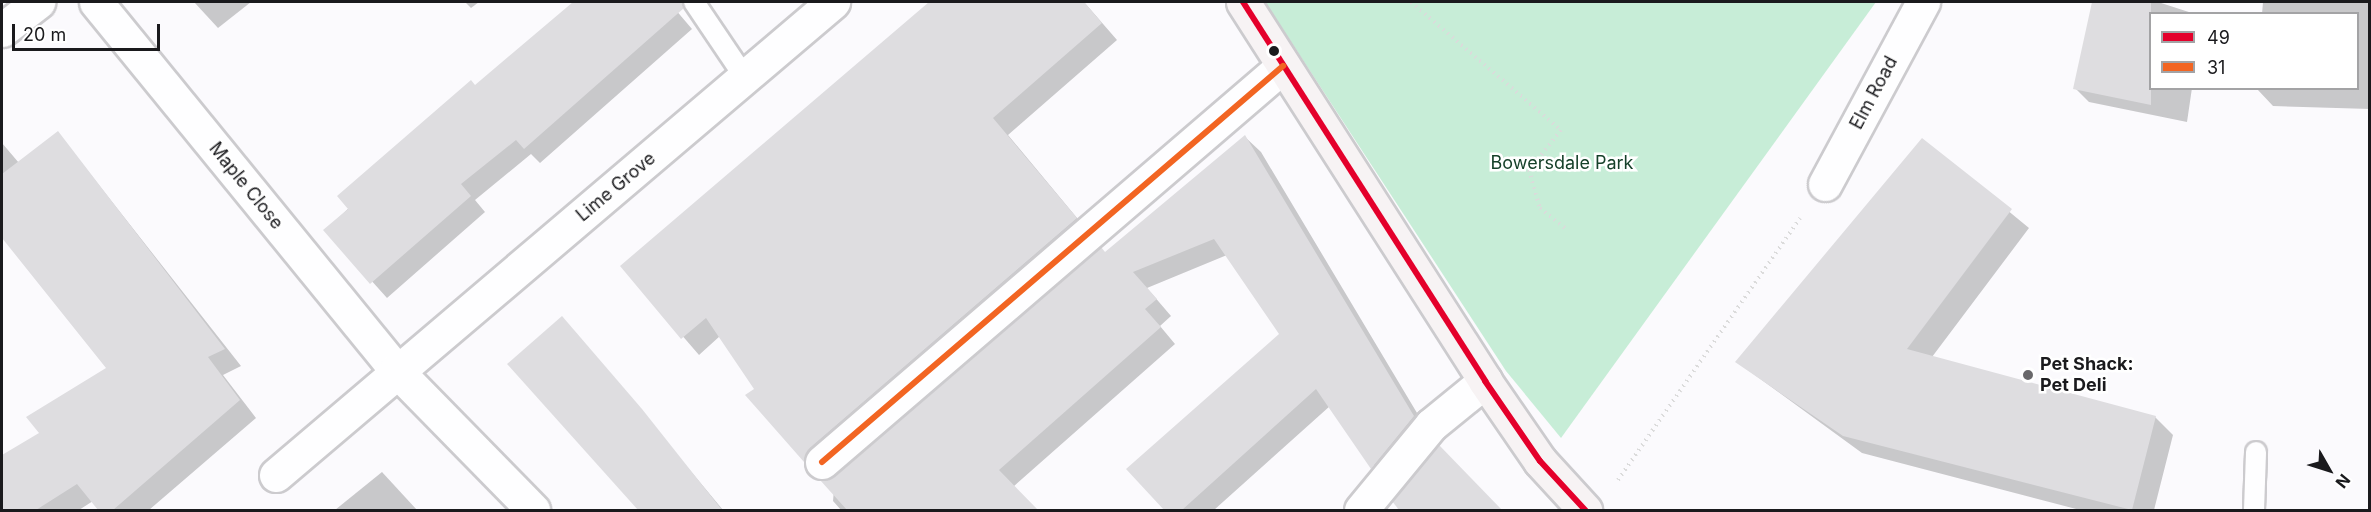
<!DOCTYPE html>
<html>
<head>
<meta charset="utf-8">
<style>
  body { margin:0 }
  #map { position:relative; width:2371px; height:512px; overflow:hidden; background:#fbfafd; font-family:Inter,sans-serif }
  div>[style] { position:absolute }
  .green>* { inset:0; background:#c7edd7 }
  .shadow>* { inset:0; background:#0003 }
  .building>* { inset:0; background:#dedde0 }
  .path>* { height:4px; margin-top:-2px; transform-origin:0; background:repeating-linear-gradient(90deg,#dbdbdb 0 1.5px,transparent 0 6px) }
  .roads { filter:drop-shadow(2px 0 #cccbce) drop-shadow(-2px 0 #cccbce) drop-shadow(0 2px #cccbce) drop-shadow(0 -2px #cccbce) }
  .lane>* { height:20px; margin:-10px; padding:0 10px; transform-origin:10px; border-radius:10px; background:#fefeff }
  .street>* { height:33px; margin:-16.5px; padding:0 16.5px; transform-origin:16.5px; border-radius:16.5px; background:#fefeff }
  .secondary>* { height:33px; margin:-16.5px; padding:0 16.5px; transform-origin:16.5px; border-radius:16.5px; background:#f7f3f4 }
  .bus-1>* { height:6px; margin:-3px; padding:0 3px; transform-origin:3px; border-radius:3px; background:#e4002b }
  .bus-2>* { height:6px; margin:-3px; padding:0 3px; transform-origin:3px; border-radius:3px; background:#f26522 }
  .dots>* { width:16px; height:16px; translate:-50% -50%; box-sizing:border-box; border:3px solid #fff; border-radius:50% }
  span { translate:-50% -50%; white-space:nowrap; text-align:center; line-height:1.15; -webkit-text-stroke:5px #fff; paint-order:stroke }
  .street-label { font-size:18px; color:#1a1a1d }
  .park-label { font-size:18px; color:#16412a }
  .poi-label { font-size:18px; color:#1a1a1d; font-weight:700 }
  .left { translate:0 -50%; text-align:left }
  .frame { position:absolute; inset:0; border:3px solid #1a1a1d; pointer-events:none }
  .legend { position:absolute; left:2149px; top:12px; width:210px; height:78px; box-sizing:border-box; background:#fff; border:2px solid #a3a3a5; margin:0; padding:8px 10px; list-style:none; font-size:18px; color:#1a1a1d }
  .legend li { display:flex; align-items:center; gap:12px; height:30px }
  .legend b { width:30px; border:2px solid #a3a3a5 }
  .north { position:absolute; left:2299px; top:440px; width:60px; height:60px; -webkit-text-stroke:4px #fff; paint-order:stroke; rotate:129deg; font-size:16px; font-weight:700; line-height:24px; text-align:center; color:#1a1a1d }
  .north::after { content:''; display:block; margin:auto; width:21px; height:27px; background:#1a1a1d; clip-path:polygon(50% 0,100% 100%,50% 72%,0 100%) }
  .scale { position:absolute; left:12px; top:24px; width:148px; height:27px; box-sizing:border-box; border:3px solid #1a1a1d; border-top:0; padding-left:8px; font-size:18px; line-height:21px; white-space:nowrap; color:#1a1a1d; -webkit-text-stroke:4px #fff; paint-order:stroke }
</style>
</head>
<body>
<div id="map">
  <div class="green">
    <i style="clip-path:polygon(1265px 2px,1876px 2px,1561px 438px,1506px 371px)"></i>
  </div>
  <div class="shadow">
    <i style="clip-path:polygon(194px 2px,251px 2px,218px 28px)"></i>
    <i style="clip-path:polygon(465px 2px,479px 2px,471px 8px)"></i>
    <i style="clip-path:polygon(575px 2px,669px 2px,692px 29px,540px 163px,531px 154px,475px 200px,485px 212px,387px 298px,326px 230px,475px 86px)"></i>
    <i style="clip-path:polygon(932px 2px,1084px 2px,1117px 40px,1008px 135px,1092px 236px,821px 476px,747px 395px,757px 389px,720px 336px,699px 355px,622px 266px)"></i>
    <i style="clip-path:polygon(2094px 2px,2158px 2px,2195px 14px,2150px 14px,2150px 88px,2192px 88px,2187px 122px,2089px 102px,2075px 88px)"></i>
    <i style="clip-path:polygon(2263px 2px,2370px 2px,2370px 109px,2273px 106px,2257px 89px,2358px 88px,2358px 14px,2262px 14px)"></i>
    <i style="clip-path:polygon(58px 133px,241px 366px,223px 375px,256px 418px,149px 510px,100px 510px,93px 501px,79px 510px,2px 510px,2px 458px,41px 433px,108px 369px,2px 236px,2px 143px,19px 163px)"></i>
    <i style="clip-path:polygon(1245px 137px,1261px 152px,1429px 433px,1387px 483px,1330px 406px,1214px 510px,1166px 510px,1128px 469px,1281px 334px,1227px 255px,1147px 288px,1171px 316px,1160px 326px,1175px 344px,1013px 487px,1037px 510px,841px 510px,833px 501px,835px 478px)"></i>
    <i style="clip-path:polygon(1922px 140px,2029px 228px,1932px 357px,2155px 417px,2173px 435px,2154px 510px,2080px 510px,1862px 453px,1737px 362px)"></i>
    <i style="clip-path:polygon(575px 332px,723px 510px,639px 510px,509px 364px)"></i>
    <i style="clip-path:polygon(1457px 465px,1501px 510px,1396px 510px,1399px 508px)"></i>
    <i style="clip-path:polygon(382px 472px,417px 510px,335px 510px)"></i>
  </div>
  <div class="building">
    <i style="clip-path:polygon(573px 2px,682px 2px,684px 8px,524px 149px,516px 140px,461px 184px,471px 196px,370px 284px,323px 230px,348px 209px,337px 196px,471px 80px,475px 85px)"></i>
    <i style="clip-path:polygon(929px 2px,1084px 2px,1102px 23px,993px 118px,1077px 218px,810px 448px,804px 462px,745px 395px,754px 389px,706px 318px,681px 339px,620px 266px)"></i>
    <i style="clip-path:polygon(2092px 2px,2151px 2px,2151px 105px,2073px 89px)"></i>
    <i style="clip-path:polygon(58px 131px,225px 349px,208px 357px,240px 400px,113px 510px,98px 510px,77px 484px,36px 510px,2px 510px,2px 455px,39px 433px,26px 417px,106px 368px,2px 238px,2px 174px)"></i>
    <i style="clip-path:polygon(1245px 135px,1414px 416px,1371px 469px,1316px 389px,1182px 510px,1164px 510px,1126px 469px,1279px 334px,1214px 239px,1133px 272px,1157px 299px,1145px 309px,1161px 327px,999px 470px,1038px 510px,847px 510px,820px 480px,834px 476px,1101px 247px,1105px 252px)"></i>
    <i style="clip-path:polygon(1922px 138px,2012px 209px,1907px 349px,2156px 416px,2132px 510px,1843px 436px,1735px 362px)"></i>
    <i style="clip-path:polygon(562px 316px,642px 409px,722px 510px,638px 510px,507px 364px)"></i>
    <i style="clip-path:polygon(1439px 445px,1502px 510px,1399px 510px,1392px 501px)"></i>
  </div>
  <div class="path">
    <i style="left:1411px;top:2px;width:197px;rotate:40.5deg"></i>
    <i style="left:1561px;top:130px;width:51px;rotate:128.7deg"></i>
    <i style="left:1529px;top:170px;width:40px;rotate:74deg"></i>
    <i style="left:1540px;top:208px;width:33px;rotate:39deg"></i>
    <i style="left:1618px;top:480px;width:319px;rotate:-55.2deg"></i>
  </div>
  <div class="roads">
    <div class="lane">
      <i style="left:694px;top:2px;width:93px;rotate:56deg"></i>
      <i style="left:2254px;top:510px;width:58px;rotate:-88deg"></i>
    </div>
    <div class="street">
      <i style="left:96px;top:2px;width:475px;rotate:50.8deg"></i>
      <i style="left:396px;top:370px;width:196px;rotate:45.6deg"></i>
      <i style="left:2px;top:30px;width:46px;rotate:-37.9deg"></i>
      <i style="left:1825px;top:184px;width:207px;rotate:-61.7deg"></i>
      <i style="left:822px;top:462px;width:608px;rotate:-40.66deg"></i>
      <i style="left:276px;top:475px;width:731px;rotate:-40.34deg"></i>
      <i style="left:1361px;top:510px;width:110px;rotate:-50.5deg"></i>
      <i style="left:1431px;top:425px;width:70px;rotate:-39.2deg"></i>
    </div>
    <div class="secondary">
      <i style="left:1243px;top:2px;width:450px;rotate:57.4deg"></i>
      <i style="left:1485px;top:381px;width:97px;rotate:55.5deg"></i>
      <i style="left:1540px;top:461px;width:67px;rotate:47.4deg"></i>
    </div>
  </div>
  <div class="bus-1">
    <i style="left:1243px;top:2px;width:450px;rotate:57.4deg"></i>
    <i style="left:1485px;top:381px;width:97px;rotate:55.5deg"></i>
    <i style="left:1540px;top:461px;width:67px;rotate:47.4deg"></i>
  </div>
  <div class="bus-2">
    <i style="left:822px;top:462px;width:608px;rotate:-40.66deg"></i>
  </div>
  <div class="dots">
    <i style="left:1274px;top:51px;background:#1a1a1d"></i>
    <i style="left:2028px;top:375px;background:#69686b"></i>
  </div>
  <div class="street-label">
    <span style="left:1874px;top:93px;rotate:-62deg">Elm Road</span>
    <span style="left:246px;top:186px;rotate:51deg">Maple Close</span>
    <span style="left:616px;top:187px;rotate:-40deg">Lime Grove</span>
  </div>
  <div class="park-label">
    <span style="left:1562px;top:163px">Bowersdale Park</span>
  </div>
  <div class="poi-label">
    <span class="left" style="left:2040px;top:375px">Pet Shack:<br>Pet Deli</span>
  </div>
  <div class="frame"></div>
  <ul class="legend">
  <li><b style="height:8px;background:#e4002b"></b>49</li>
  <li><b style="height:8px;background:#f26522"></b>31</li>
  </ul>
  <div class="north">N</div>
  <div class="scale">20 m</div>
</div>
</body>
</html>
